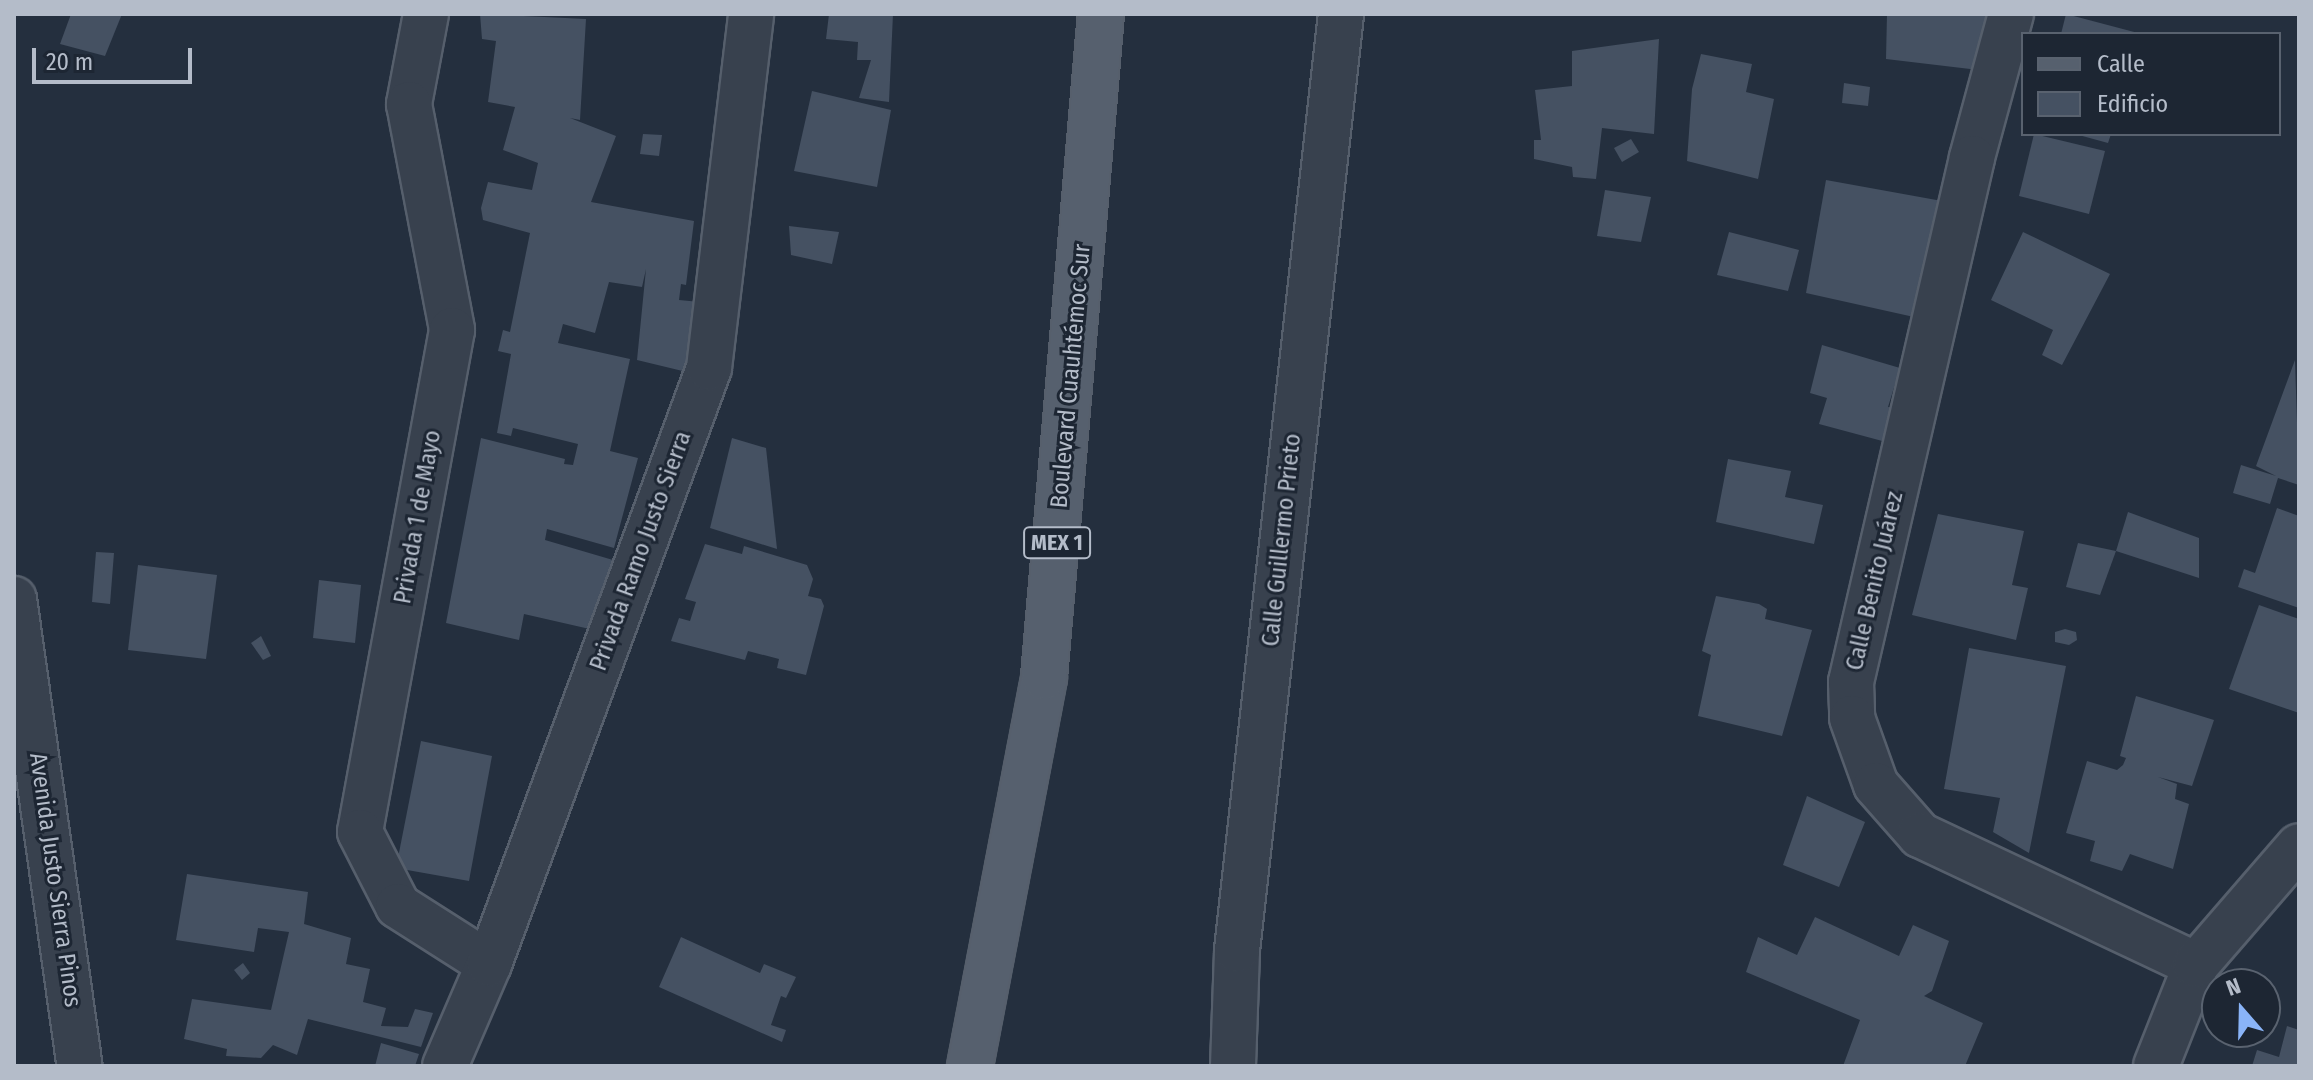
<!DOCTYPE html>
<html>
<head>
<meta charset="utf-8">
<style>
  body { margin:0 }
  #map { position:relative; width:2313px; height:1080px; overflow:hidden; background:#242f3e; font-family:"Fira Sans Condensed",sans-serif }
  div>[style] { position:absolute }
  .building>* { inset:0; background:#455162 }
  .roads { filter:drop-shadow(2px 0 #565f6c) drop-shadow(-2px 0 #565f6c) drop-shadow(0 2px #565f6c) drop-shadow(0 -2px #565f6c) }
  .minor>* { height:44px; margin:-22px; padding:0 22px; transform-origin:22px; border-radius:22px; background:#38414e }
  .primary>* { height:44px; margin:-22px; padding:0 22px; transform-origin:22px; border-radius:22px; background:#56606e }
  span { translate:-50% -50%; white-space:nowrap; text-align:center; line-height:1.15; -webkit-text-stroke:6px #1d2633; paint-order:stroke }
  .shield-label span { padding:2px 6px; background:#1d2633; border:2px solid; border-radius:6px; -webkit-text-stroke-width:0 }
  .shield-label { font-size:22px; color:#b4bcc9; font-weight:700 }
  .street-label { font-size:24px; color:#b4bcc9 }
  .frame { position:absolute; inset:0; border:16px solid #b4bcc9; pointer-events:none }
  .legend { position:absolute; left:2021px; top:32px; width:260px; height:104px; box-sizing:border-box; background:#1d2633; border:2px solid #59626f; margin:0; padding:10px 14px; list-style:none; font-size:24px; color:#b4bcc9 }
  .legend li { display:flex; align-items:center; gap:16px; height:40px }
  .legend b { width:40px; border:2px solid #59626f }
  .north { position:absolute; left:2201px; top:968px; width:80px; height:80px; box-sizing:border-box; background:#1d2633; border:2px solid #59626f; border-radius:50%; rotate:340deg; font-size:22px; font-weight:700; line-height:32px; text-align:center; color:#b4bcc9 }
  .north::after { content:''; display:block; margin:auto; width:28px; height:36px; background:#8ab4f8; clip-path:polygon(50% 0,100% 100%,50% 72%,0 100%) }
  .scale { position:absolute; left:32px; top:48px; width:160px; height:36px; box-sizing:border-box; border:4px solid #b4bcc9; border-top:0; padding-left:10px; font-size:24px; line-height:28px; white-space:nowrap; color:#b4bcc9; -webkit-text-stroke:6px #1d2633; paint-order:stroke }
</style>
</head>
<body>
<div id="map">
  <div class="building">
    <i style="clip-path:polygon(71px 14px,122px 14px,105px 56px,60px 44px)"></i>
    <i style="clip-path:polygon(480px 14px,586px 19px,580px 120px,570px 118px,616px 136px,591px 202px,694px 221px,686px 285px,681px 284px,679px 300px,700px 302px,695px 374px,637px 360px,646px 269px,642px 287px,609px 282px,595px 333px,563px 324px,558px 343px,630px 359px,610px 451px,638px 458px,614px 548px,547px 529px,545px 540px,613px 560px,594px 630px,524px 614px,519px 640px,446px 623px,481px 438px,565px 459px,564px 464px,573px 465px,578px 444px,513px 428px,511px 436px,497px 433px,511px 354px,498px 351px,503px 330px,510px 332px,530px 233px,483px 220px,481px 208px,488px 182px,532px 190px,538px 163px,503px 150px,515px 107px,488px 102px,496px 41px,482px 39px)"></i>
    <i style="clip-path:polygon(829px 14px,893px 14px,889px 102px,859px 98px,871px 60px,857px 60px,858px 42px,826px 39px)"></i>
    <i style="clip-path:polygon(1887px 14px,1995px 14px,1987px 71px,1886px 59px)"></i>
    <i style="clip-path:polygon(2066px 14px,2138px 33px,2138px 34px,2061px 34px)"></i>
    <i style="clip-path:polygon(1659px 39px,1654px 134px,1602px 128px,1596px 179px,1573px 177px,1572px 167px,1534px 159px,1534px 140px,1541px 140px,1535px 90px,1572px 86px,1572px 51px)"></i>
    <i style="clip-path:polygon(1701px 54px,1752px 64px,1746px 92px,1774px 99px,1758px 179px,1687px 161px,1692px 89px)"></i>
    <i style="clip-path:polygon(1844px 83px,1870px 87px,1868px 106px,1842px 103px)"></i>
    <i style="clip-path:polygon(812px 91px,891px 110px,877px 187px,794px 171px)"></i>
    <i style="clip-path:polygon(643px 134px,662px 135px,659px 156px,640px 154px)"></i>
    <i style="clip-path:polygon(2034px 134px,2105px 151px,2089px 214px,2019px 196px)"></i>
    <i style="clip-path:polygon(2075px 134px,2111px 134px,2108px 143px)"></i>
    <i style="clip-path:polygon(1631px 139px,1639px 152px,1622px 162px,1614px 148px)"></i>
    <i style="clip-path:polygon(1826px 180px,1942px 201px,1923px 319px,1806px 293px)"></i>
    <i style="clip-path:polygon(1605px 190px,1651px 197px,1641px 242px,1597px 236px)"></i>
    <i style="clip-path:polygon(789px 226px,839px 232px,832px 264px,791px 255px)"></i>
    <i style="clip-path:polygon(1729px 232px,1799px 250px,1788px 291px,1717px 275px)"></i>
    <i style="clip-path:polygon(2023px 232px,2110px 274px,2062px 365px,2042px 355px,2053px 330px,1991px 300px)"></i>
    <i style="clip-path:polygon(1822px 345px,1900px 368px,1888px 407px,1896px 408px,1886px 442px,1819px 424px,1827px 398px,1810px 393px)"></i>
    <i style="clip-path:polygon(2295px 360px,2299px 485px,2278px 478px,2270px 504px,2233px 493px,2241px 465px,2276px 476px,2256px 466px)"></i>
    <i style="clip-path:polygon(732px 438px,766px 448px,777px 549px,710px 528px)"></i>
    <i style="clip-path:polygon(1728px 459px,1791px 471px,1785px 497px,1823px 505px,1814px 544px,1716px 522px)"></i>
    <i style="clip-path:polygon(2277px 508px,2299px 516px,2299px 608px,2238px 587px,2244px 569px,2255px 573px)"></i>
    <i style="clip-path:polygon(2128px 512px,2199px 538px,2199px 578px,2116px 551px)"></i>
    <i style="clip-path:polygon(1938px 514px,2024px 531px,2012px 585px,2028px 588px,2016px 640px,1912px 615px)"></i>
    <i style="clip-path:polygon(2078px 543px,2116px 551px,2100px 595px,2066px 587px)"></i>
    <i style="clip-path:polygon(705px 544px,742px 554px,744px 546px,807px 565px,813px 579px,808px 596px,821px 599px,824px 606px,806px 675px,777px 668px,779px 659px,748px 651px,745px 660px,671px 641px,679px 618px,690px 621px,696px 602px,685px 599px)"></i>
    <i style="clip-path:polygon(96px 552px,114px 553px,110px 604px,92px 602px)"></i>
    <i style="clip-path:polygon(138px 565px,217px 575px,206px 659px,128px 650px)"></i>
    <i style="clip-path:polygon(319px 580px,361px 585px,355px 643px,313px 638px)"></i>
    <i style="clip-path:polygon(1716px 596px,1759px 604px,1767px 609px,1765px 619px,1812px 630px,1782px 736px,1698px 716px,1711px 655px,1702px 651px)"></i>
    <i style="clip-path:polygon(2259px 605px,2299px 619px,2299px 713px,2229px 689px)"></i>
    <i style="clip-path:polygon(2065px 629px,2076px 632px,2077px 640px,2069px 645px,2055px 642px,2055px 632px)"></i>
    <i style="clip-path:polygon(261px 636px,271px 656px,263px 660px,251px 643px)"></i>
    <i style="clip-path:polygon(1969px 648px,2066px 666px,2029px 853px,1993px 832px,2000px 798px,1944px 789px)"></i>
    <i style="clip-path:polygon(2136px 696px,2214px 720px,2192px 786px,2158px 777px,2177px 784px,2175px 799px,2189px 804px,2173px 869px,2130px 854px,2122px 871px,2090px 861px,2095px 841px,2066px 833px,2087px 761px,2117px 770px,2123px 765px,2126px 758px,2120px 756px)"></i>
    <i style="clip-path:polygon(421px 741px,492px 756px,469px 881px,396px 868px)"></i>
    <i style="clip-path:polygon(1807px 796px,1865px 822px,1839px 887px,1783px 865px)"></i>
    <i style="clip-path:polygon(187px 874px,308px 892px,304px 924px,351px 938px,346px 964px,370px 969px,363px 1002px,386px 1008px,381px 1026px,408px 1027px,415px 1009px,433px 1013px,421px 1047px,308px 1019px,297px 1055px,273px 1045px,261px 1058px,226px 1056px,227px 1049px,184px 1039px,192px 999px,271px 1010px,289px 932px,258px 928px,254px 952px,176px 940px)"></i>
    <i style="clip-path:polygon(1815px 917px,1899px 956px,1913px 925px,1949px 941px,1932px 991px,1924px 996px,1983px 1023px,1965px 1066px,1843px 1066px,1860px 1020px,1746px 972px,1758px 937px,1797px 955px)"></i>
    <i style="clip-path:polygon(681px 937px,760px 973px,764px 964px,796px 977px,786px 998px,781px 996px,771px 1025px,786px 1030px,782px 1042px,659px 987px)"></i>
    <i style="clip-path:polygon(243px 963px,250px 973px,242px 980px,234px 970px)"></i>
    <i style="clip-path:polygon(2287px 1026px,2299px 1030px,2299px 1066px,2252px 1066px,2257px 1050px,2279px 1057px)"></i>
    <i style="clip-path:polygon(381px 1043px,419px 1054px,415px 1066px,375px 1066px)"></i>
  </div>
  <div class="roads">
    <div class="minor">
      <i style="left:426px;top:14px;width:92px;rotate:100.7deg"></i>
      <i style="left:409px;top:104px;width:230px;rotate:79.2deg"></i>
      <i style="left:452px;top:330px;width:510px;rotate:100.39deg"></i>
      <i style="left:360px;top:832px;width:83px;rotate:62.8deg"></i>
      <i style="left:398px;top:906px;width:108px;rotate:32.5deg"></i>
      <i style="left:2011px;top:14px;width:149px;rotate:105.2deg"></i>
      <i style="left:1972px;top:158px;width:538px;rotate:103deg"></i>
      <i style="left:1851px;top:682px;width:36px;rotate:88deg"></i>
      <i style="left:1852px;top:718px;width:71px;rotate:70.3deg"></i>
      <i style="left:1876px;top:785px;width:67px;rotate:48.7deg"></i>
      <i style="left:1920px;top:835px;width:305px;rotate:25.2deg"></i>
      <i style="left:14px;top:599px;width:472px;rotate:82deg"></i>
      <i style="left:445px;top:1066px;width:111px;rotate:-66.7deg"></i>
      <i style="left:489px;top:964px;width:635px;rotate:-69.74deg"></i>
      <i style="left:709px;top:368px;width:356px;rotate:-83.2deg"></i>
      <i style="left:1233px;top:1066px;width:116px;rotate:-88deg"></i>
      <i style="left:1237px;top:950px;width:942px;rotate:-83.66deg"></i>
      <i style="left:2156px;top:1066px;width:109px;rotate:-68.4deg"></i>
      <i style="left:2196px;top:965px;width:157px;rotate:-49.1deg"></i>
    </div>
    <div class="primary">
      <i style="left:970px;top:1066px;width:396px;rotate:-79.2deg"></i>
      <i style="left:1044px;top:677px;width:665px;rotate:-85.09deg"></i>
    </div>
  </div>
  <div class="shield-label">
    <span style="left:1057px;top:543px">MEX 1</span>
  </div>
  <div class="street-label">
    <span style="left:1071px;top:376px;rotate:-85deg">Boulevard Cuauhtémoc Sur</span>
    <span style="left:418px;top:517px;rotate:-80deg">Privada 1 de Mayo</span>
    <span style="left:1282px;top:540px;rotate:-84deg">Calle Guillermo Prieto</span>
    <span style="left:641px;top:551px;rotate:-70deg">Privada Ramo Justo Sierra</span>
    <span style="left:1875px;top:581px;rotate:-77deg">Calle Benito Juárez</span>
    <span style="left:55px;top:880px;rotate:82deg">Avenida Justo Sierra Pinos</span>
  </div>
  <div class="frame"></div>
  <ul class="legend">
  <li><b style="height:10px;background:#56606e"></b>Calle</li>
  <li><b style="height:22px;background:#455162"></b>Edificio</li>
  </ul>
  <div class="north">N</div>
  <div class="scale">20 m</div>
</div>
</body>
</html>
